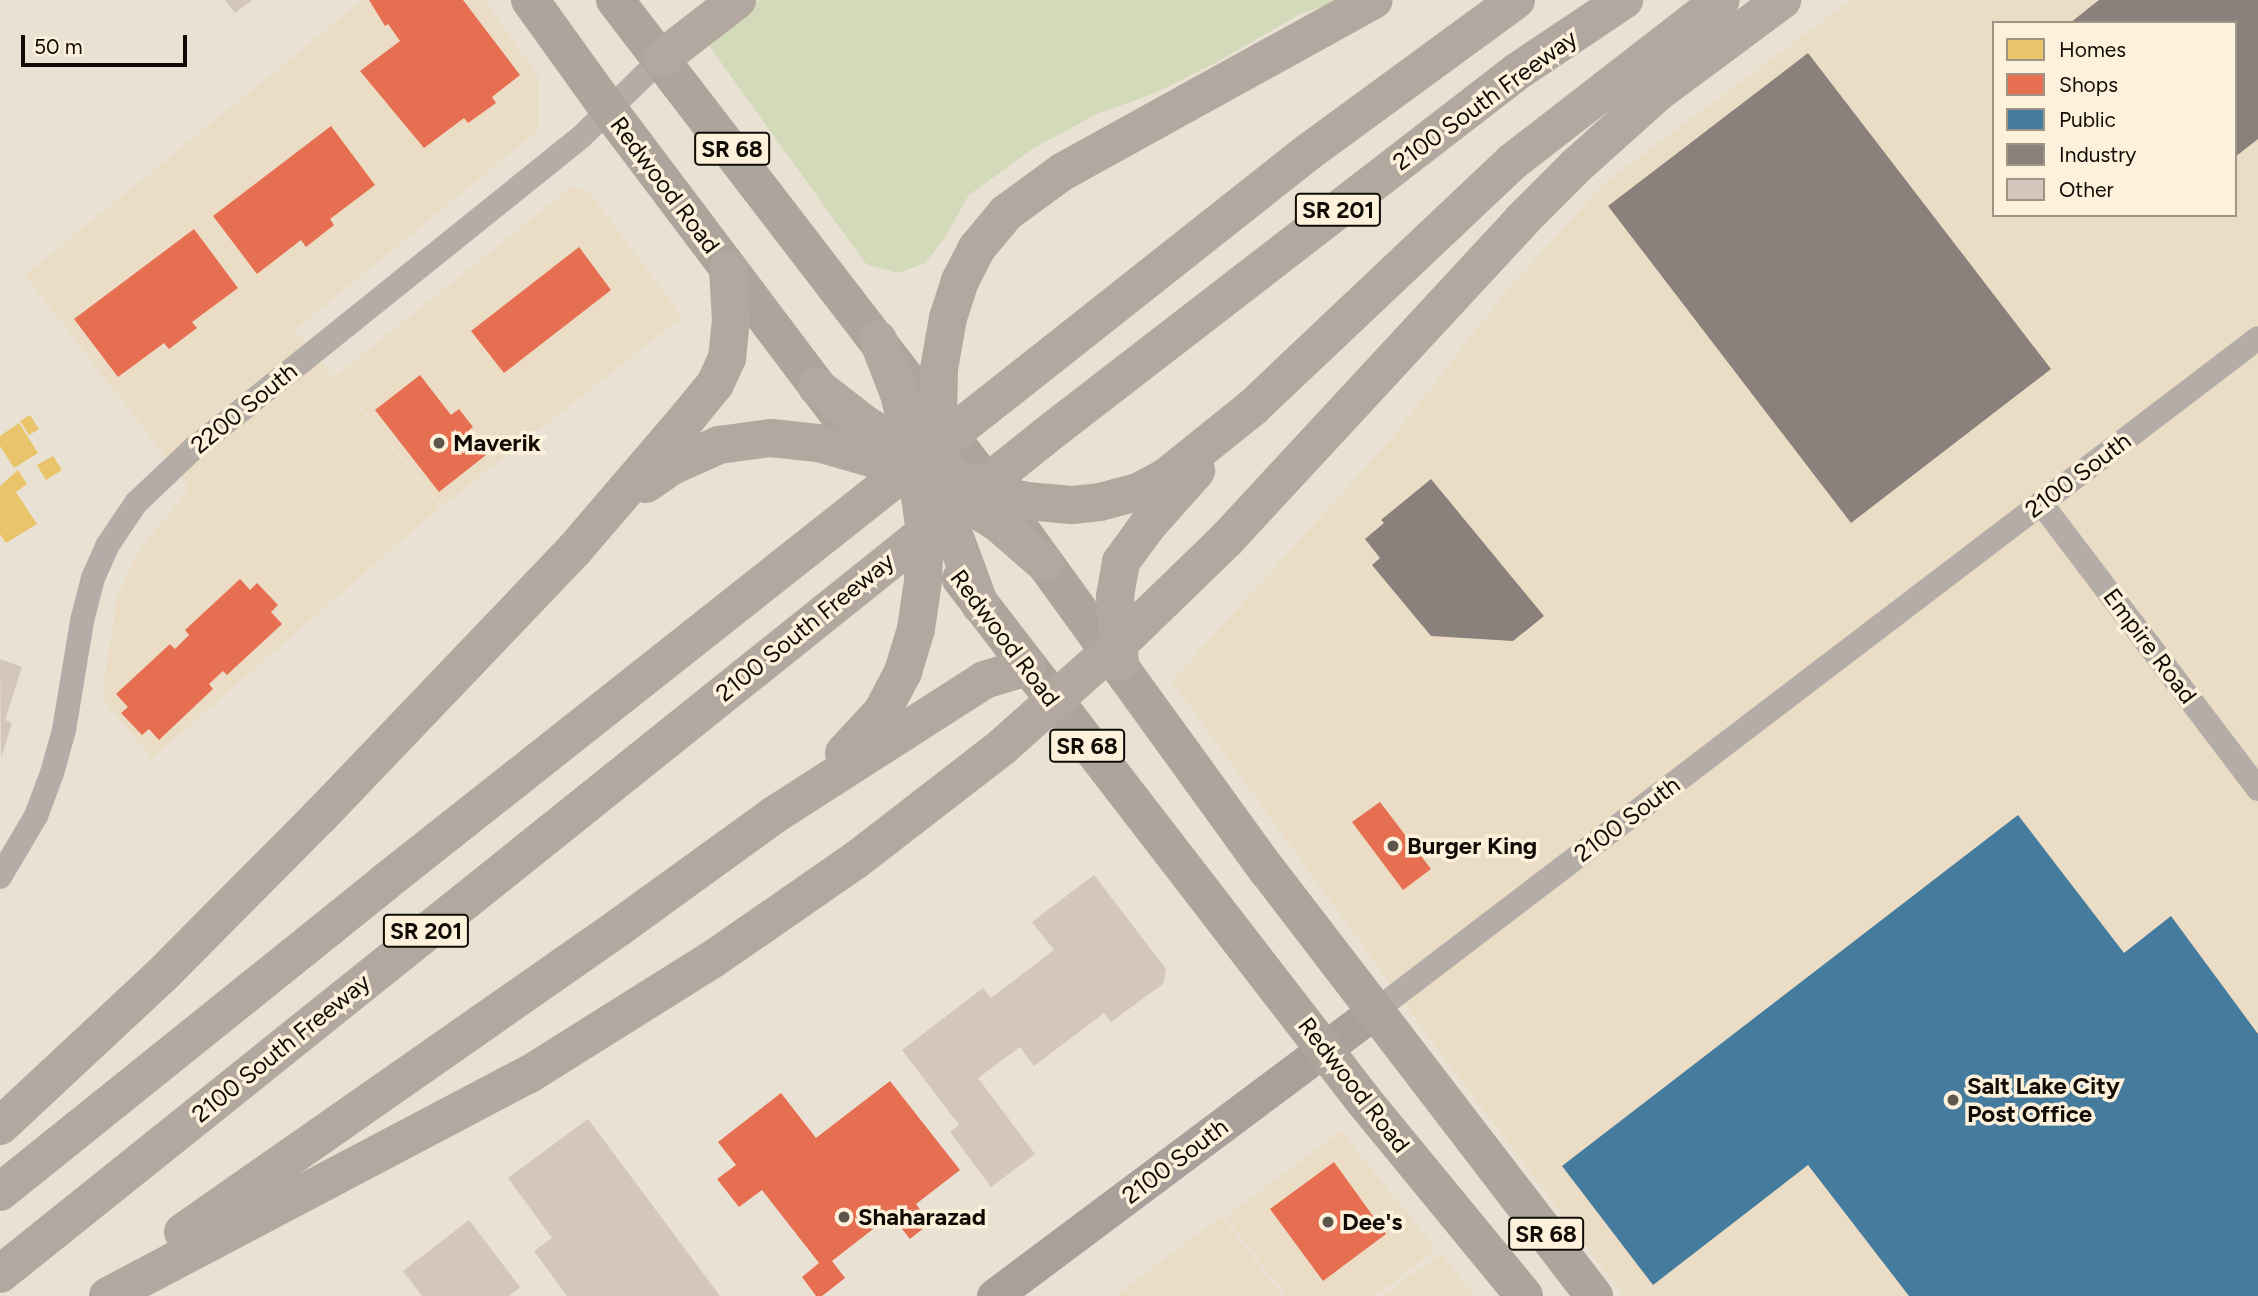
<!DOCTYPE html>
<html>
<head>
<meta charset="utf-8">
<style>
  body { margin:0 }
  #map { position:relative; width:2258px; height:1296px; overflow:hidden; background:#e9e1d3; font-family:Figtree,sans-serif }
  div>[style] { position:absolute }
  .built>* { inset:0; background:#ebddc5 }
  .green>* { inset:0; background:#d3daba }
  .homes>* { inset:0; background:#e9c46a }
  .shops>* { inset:0; background:#e76f51 }
  .public>* { inset:0; background:#457b9d }
  .industry>* { inset:0; background:#8a817c }
  .building>* { inset:0; background:#d4c6bd }
  .street>* { height:24px; margin:-12px; padding:0 12px; transform-origin:12px; border-radius:12px; background:#b3aca7 }
  .secondary>* { height:35px; margin:-17.5px; padding:0 17.5px; transform-origin:17.5px; border-radius:17.5px; background:#a9a09b }
  .primary>* { height:38px; margin:-19px; padding:0 19px; transform-origin:19px; border-radius:19px; background:#ada49c }
  .highway>* { height:38px; margin:-19px; padding:0 19px; transform-origin:19px; border-radius:19px; background:#b2a89f }
  .dots>* { width:19px; height:19px; translate:-50% -50%; box-sizing:border-box; border:4px solid #fef1dc; border-radius:50% }
  span { translate:-50% -50%; white-space:nowrap; text-align:center; line-height:1.15; -webkit-text-stroke:7px #fef1dc; paint-order:stroke }
  .shield-label span { padding:2px 5px; background:#fef1dc; border:2px solid; border-radius:5px; -webkit-text-stroke-width:0 }
  .shield-label { font-size:23px; color:#100b04; font-weight:700 }
  .street-label { font-size:24px; color:#100b04 }
  .poi-label { font-size:24px; color:#100b04; font-weight:700 }
  .left { translate:0 -50%; text-align:left }
  .legend { position:absolute; left:1992px; top:21px; width:245px; height:196px; box-sizing:border-box; background:#fef1dc; border:2px solid #9f9586; margin:0; padding:9px 12px; list-style:none; font-size:21px; color:#100b04 }
  .legend li { display:flex; align-items:center; gap:14px; height:35px }
  .legend b { width:35px; border:2px solid #9f9586 }
  .scale { position:absolute; left:21px; top:35px; width:166px; height:32px; box-sizing:border-box; border:4px solid #100b04; border-top:0; padding-left:9px; font-size:21px; line-height:24px; white-space:nowrap; color:#100b04; -webkit-text-stroke:5px #fef1dc; paint-order:stroke }
</style>
</head>
<body>
<div id="map">
  <div class="built">
    <i style="clip-path:polygon(363px 0,484px 0,538px 76px,538px 130px,295px 330px,440px 507px,152px 758px,102px 698px,117px 598px,137px 554px,190px 488px,25px 275px)"></i>
    <i style="clip-path:polygon(evenodd,1851px 0,2258px 0,2258px 1296px,1624px 1296px,1434px 1044px,1172px 681px,1394px 436px,1507px 290px,1605px 183px,1851px 0,1994px 23px,2235px 23px,2235px 215px,1994px 215px,1994px 23px)"></i>
    <i style="clip-path:polygon(572px 187px,588px 191px,682px 317px,442px 506px,336px 376px)"></i>
    <i style="clip-path:polygon(1341px 1131px,1436px 1249px,1374px 1296px,1287px 1296px,1226px 1217px)"></i>
    <i style="clip-path:polygon(1221px 1216px,1282px 1296px,1116px 1296px)"></i>
    <i style="clip-path:polygon(1441px 1254px,1475px 1296px,1383px 1296px)"></i>
  </div>
  <div class="green">
    <i style="clip-path:polygon(760px 0,1343px 0,1300px 14px,1219px 61px,1155px 93px,1097px 114px,1034px 148px,969px 195px,943px 240px,925px 263px,898px 273px,866px 264px,707px 43px)"></i>
  </div>
  <div class="homes">
    <i style="clip-path:polygon(30px 415px,39px 429px,29px 435px,20px 421px)"></i>
    <i style="clip-path:polygon(19px 423px,38px 453px,14px 468px,0 446px,0 436px)"></i>
    <i style="clip-path:polygon(53px 456px,62px 470px,46px 480px,37px 465px)"></i>
    <i style="clip-path:polygon(18px 470px,27px 484px,16px 492px,37px 524px,6px 543px,0 534px,0 486px)"></i>
  </div>
  <div class="shops">
    <i style="clip-path:polygon(369px 0,463px 0,520px 75px,492px 97px,496px 103px,468px 123px,464px 118px,424px 148px,360px 71px,400px 41px,388px 24px,385px 26px)"></i>
    <i style="clip-path:polygon(331px 126px,375px 185px,330px 219px,334px 225px,306px 247px,301px 240px,257px 274px,213px 216px)"></i>
    <i style="clip-path:polygon(194px 229px,238px 288px,192px 322px,197px 328px,169px 349px,164px 343px,118px 377px,74px 319px)"></i>
    <i style="clip-path:polygon(579px 247px,611px 290px,504px 373px,471px 331px)"></i>
    <i style="clip-path:polygon(420px 375px,451px 415px,459px 409px,473px 427px,468px 431px,486px 455px,439px 492px,375px 410px)"></i>
    <i style="clip-path:polygon(240px 579px,250px 590px,257px 583px,278px 605px,271px 612px,282px 624px,227px 675px,223px 671px,209px 684px,213px 689px,159px 740px,149px 729px,142px 735px,121px 713px,128px 707px,116px 694px,170px 644px,175px 649px,189px 635px,185px 630px)"></i>
    <i style="clip-path:polygon(1380px 802px,1431px 869px,1403px 890px,1352px 822px)"></i>
    <i style="clip-path:polygon(890px 1081px,960px 1170px,916px 1204px,930px 1223px,910px 1239px,891px 1215px,832px 1261px,845px 1278px,822px 1296px,816px 1296px,802px 1277px,819px 1263px,762px 1190px,739px 1207px,717px 1179px,736px 1165px,718px 1142px,781px 1093px,816px 1138px)"></i>
    <i style="clip-path:polygon(1334px 1162px,1386px 1234px,1323px 1281px,1270px 1209px)"></i>
  </div>
  <div class="public">
    <i style="clip-path:polygon(2018px 815px,2124px 953px,2171px 916px,2258px 1034px,2258px 1296px,1909px 1296px,1808px 1165px,1653px 1285px,1562px 1166px)"></i>
  </div>
  <div class="industry">
    <i style="clip-path:polygon(2099px 0,2258px 0,2258px 139px,2235px 157px,2235px 23px,2070px 23px)"></i>
    <i style="clip-path:polygon(1808px 53px,2051px 369px,1851px 523px,1608px 206px)"></i>
    <i style="clip-path:polygon(1431px 479px,1544px 616px,1513px 641px,1431px 636px,1372px 565px,1380px 558px,1365px 539px,1384px 523px,1381px 520px)"></i>
  </div>
  <div class="building">
    <i style="clip-path:polygon(225px 0,252px 0,235px 13px)"></i>
    <i style="clip-path:polygon(0 659px,22px 667px,5px 720px,12px 723px,1px 758px)"></i>
    <i style="clip-path:polygon(1094px 875px,1166px 969px,1163px 984px,1111px 1022px,1104px 1013px,1034px 1066px,1020px 1047px,978px 1078px,1035px 1154px,991px 1187px,950px 1132px,959px 1125px,902px 1050px,983px 988px,991px 998px,1054px 950px,1032px 922px)"></i>
    <i style="clip-path:polygon(588px 1119px,720px 1296px,567px 1296px,534px 1251px,552px 1238px,508px 1178px)"></i>
    <i style="clip-path:polygon(469px 1220px,520px 1287px,509px 1296px,422px 1296px,403px 1271px)"></i>
  </div>
  <div class="street">
    <i style="left:2041px;top:503px;width:359px;rotate:52.8deg"></i>
    <i style="left:0;top:877px;width:71px;rotate:-59.5deg"></i>
    <i style="left:36px;top:816px;width:46px;rotate:-69.6deg"></i>
    <i style="left:52px;top:773px;width:45px;rotate:-74.4deg"></i>
    <i style="left:64px;top:730px;width:110px;rotate:-80.6deg"></i>
    <i style="left:82px;top:621px;width:44px;rotate:-75.7deg"></i>
    <i style="left:93px;top:578px;width:35px;rotate:-66deg"></i>
    <i style="left:107px;top:546px;width:52px;rotate:-56deg"></i>
    <i style="left:136px;top:503px;width:79px;rotate:-43.5deg"></i>
    <i style="left:193px;top:449px;width:498px;rotate:-38.8deg"></i>
    <i style="left:581px;top:137px;width:113px;rotate:-44.3deg"></i>
    <i style="left:1375px;top:1011px;width:1110px;rotate:-37.31deg"></i>
  </div>
  <div class="secondary">
    <i style="left:994px;top:1296px;width:476px;rotate:-36.8deg"></i>
  </div>
  <div class="primary">
    <i style="left:530px;top:0;width:135px;rotate:54.3deg"></i>
    <i style="left:609px;top:110px;width:379px;rotate:53deg"></i>
    <i style="left:615px;top:0;width:622px;rotate:52.45deg"></i>
    <i style="left:994px;top:493px;width:467px;rotate:54.1deg"></i>
    <i style="left:1268px;top:871px;width:536px;rotate:52.51deg"></i>
    <i style="left:961px;top:579px;width:659px;rotate:52.33deg"></i>
    <i style="left:1364px;top:1101px;width:252px;rotate:50.6deg"></i>
  </div>
  <div class="highway">
    <i style="left:662px;top:58px;width:95px;rotate:-37.7deg"></i>
    <i style="left:817px;top:387px;width:62px;rotate:37.8deg"></i>
    <i style="left:866px;top:425px;width:65px;rotate:31.7deg"></i>
    <i style="left:921px;top:459px;width:48px;rotate:28.7deg"></i>
    <i style="left:963px;top:482px;width:33px;rotate:20deg"></i>
    <i style="left:994px;top:493px;width:33px;rotate:14deg"></i>
    <i style="left:1026px;top:501px;width:46px;rotate:5deg"></i>
    <i style="left:1072px;top:505px;width:28px;rotate:-6deg"></i>
    <i style="left:1100px;top:502px;width:39px;rotate:-15deg"></i>
    <i style="left:1138px;top:492px;width:32px;rotate:-28deg"></i>
    <i style="left:1166px;top:477px;width:112px;rotate:-38.8deg"></i>
    <i style="left:1253px;top:407px;width:357px;rotate:-43.4deg"></i>
    <i style="left:1512px;top:162px;width:264px;rotate:-37.8deg"></i>
    <i style="left:646px;top:484px;width:29px;rotate:-35deg"></i>
    <i style="left:670px;top:467px;width:54px;rotate:-24.2deg"></i>
    <i style="left:719px;top:445px;width:52px;rotate:-7.7deg"></i>
    <i style="left:771px;top:438px;width:47px;rotate:6.1deg"></i>
    <i style="left:818px;top:443px;width:55px;rotate:15.8deg"></i>
    <i style="left:871px;top:458px;width:79px;rotate:23deg"></i>
    <i style="left:944px;top:489px;width:64px;rotate:32.2deg"></i>
    <i style="left:998px;top:523px;width:61px;rotate:41deg"></i>
    <i style="left:980px;top:605px;width:90px;rotate:-110.3deg"></i>
    <i style="left:949px;top:521px;width:102px;rotate:-96.2deg"></i>
    <i style="left:938px;top:420px;width:51px;rotate:-88.9deg"></i>
    <i style="left:939px;top:369px;width:52px;rotate:-80deg"></i>
    <i style="left:948px;top:318px;width:39px;rotate:-72deg"></i>
    <i style="left:960px;top:281px;width:37px;rotate:-63deg"></i>
    <i style="left:977px;top:248px;width:45px;rotate:-50.4deg"></i>
    <i style="left:1006px;top:213px;width:69px;rotate:-36.2deg"></i>
    <i style="left:1062px;top:172px;width:356px;rotate:-28.9deg"></i>
    <i style="left:1120px;top:663px;width:67px;rotate:-94.3deg"></i>
    <i style="left:1115px;top:596px;width:35px;rotate:-80deg"></i>
    <i style="left:1121px;top:562px;width:44px;rotate:-54.2deg"></i>
    <i style="left:1147px;top:526px;width:74px;rotate:-48.3deg"></i>
    <i style="left:844px;top:753px;width:56px;rotate:-47.2deg"></i>
    <i style="left:882px;top:712px;width:45px;rotate:-62.3deg"></i>
    <i style="left:903px;top:672px;width:45px;rotate:-73.2deg"></i>
    <i style="left:916px;top:629px;width:49px;rotate:-81.7deg"></i>
    <i style="left:923px;top:581px;width:49px;rotate:-87.7deg"></i>
    <i style="left:925px;top:532px;width:78px;rotate:-98.1deg"></i>
    <i style="left:914px;top:455px;width:63px;rotate:-103.8deg"></i>
    <i style="left:899px;top:394px;width:58px;rotate:-111.3deg"></i>
    <i style="left:0;top:1126px;width:220px;rotate:-43deg"></i>
    <i style="left:161px;top:976px;width:226px;rotate:-45.2deg"></i>
    <i style="left:320px;top:816px;width:369px;rotate:-46.3deg"></i>
    <i style="left:575px;top:549px;width:174px;rotate:-49.4deg"></i>
    <i style="left:688px;top:417px;width:43px;rotate:-50.7deg"></i>
    <i style="left:715px;top:384px;width:29px;rotate:-65deg"></i>
    <i style="left:727px;top:358px;width:37px;rotate:-84deg"></i>
    <i style="left:731px;top:321px;width:52px;rotate:-93.3deg"></i>
    <i style="left:0;top:1192px;width:493px;rotate:-38.8deg"></i>
    <i style="left:384px;top:883px;width:1177px;rotate:-38.34deg"></i>
    <i style="left:1307px;top:153px;width:259px;rotate:-36.2deg"></i>
    <i style="left:183px;top:1232px;width:531px;rotate:-34.95deg"></i>
    <i style="left:618px;top:928px;width:193px;rotate:-35.9deg"></i>
    <i style="left:774px;top:815px;width:250px;rotate:-32.7deg"></i>
    <i style="left:984px;top:680px;width:45px;rotate:-16.8deg"></i>
    <i style="left:0;top:1274px;width:1354px;rotate:-38.71deg"></i>
    <i style="left:1057px;top:427px;width:582px;rotate:-37.68deg"></i>
    <i style="left:1518px;top:71px;width:128px;rotate:-33.8deg"></i>
    <i style="left:108px;top:1296px;width:475px;rotate:-27.8deg"></i>
    <i style="left:528px;top:1075px;width:218px;rotate:-32.1deg"></i>
    <i style="left:713px;top:959px;width:174px;rotate:-34.7deg"></i>
    <i style="left:856px;top:860px;width:185px;rotate:-37.7deg"></i>
    <i style="left:1002px;top:747px;width:171px;rotate:-41.7deg"></i>
    <i style="left:1130px;top:633px;width:134px;rotate:-44.1deg"></i>
    <i style="left:1226px;top:540px;width:434px;rotate:-47.2deg"></i>
    <i style="left:1521px;top:221px;width:78px;rotate:-45deg"></i>
    <i style="left:1576px;top:166px;width:109px;rotate:-42deg"></i>
    <i style="left:1657px;top:93px;width:156px;rotate:-36.6deg"></i>
  </div>
  <div class="dots">
    <i style="left:439px;top:443px;background:#5c564c"></i>
    <i style="left:1393px;top:846px;background:#5c564c"></i>
    <i style="left:1953px;top:1100px;background:#5c564c"></i>
    <i style="left:844px;top:1217px;background:#5c564c"></i>
    <i style="left:1328px;top:1222px;background:#5c564c"></i>
  </div>
  <div class="shield-label">
    <span style="left:732px;top:149px">SR 68</span>
    <span style="left:1338px;top:210px">SR 201</span>
    <span style="left:1087px;top:746px">SR 68</span>
    <span style="left:426px;top:931px">SR 201</span>
    <span style="left:1546px;top:1234px">SR 68</span>
  </div>
  <div class="street-label">
    <span style="left:1485px;top:100px;rotate:-36deg">2100 South Freeway</span>
    <span style="left:665px;top:185px;rotate:53deg">Redwood Road</span>
    <span style="left:244px;top:408px;rotate:-39deg">2200 South</span>
    <span style="left:2078px;top:475px;rotate:-37deg">2100 South</span>
    <span style="left:805px;top:627px;rotate:-39deg">2100 South Freeway</span>
    <span style="left:1005px;top:638px;rotate:53deg">Redwood Road</span>
    <span style="left:2150px;top:646px;rotate:53deg">Empire Road</span>
    <span style="left:1627px;top:819px;rotate:-37deg">2100 South</span>
    <span style="left:281px;top:1048px;rotate:-39deg">2100 South Freeway</span>
    <span style="left:1354px;top:1085px;rotate:52deg">Redwood Road</span>
    <span style="left:1175px;top:1161px;rotate:-37deg">2100 South</span>
  </div>
  <div class="poi-label">
    <span class="left" style="left:453px;top:443px">Maverik</span>
    <span class="left" style="left:1407px;top:846px">Burger King</span>
    <span class="left" style="left:1967px;top:1100px">Salt Lake City<br>Post Office</span>
    <span class="left" style="left:858px;top:1217px">Shaharazad</span>
    <span class="left" style="left:1342px;top:1222px">Dee's</span>
  </div>
  <ul class="legend">
  <li><b style="height:19px;background:#e9c46a"></b>Homes</li>
  <li><b style="height:19px;background:#e76f51"></b>Shops</li>
  <li><b style="height:19px;background:#457b9d"></b>Public</li>
  <li><b style="height:19px;background:#8a817c"></b>Industry</li>
  <li><b style="height:19px;background:#d4c6bd"></b>Other</li>
  </ul>
  <div class="scale">50 m</div>
</div>
</body>
</html>
